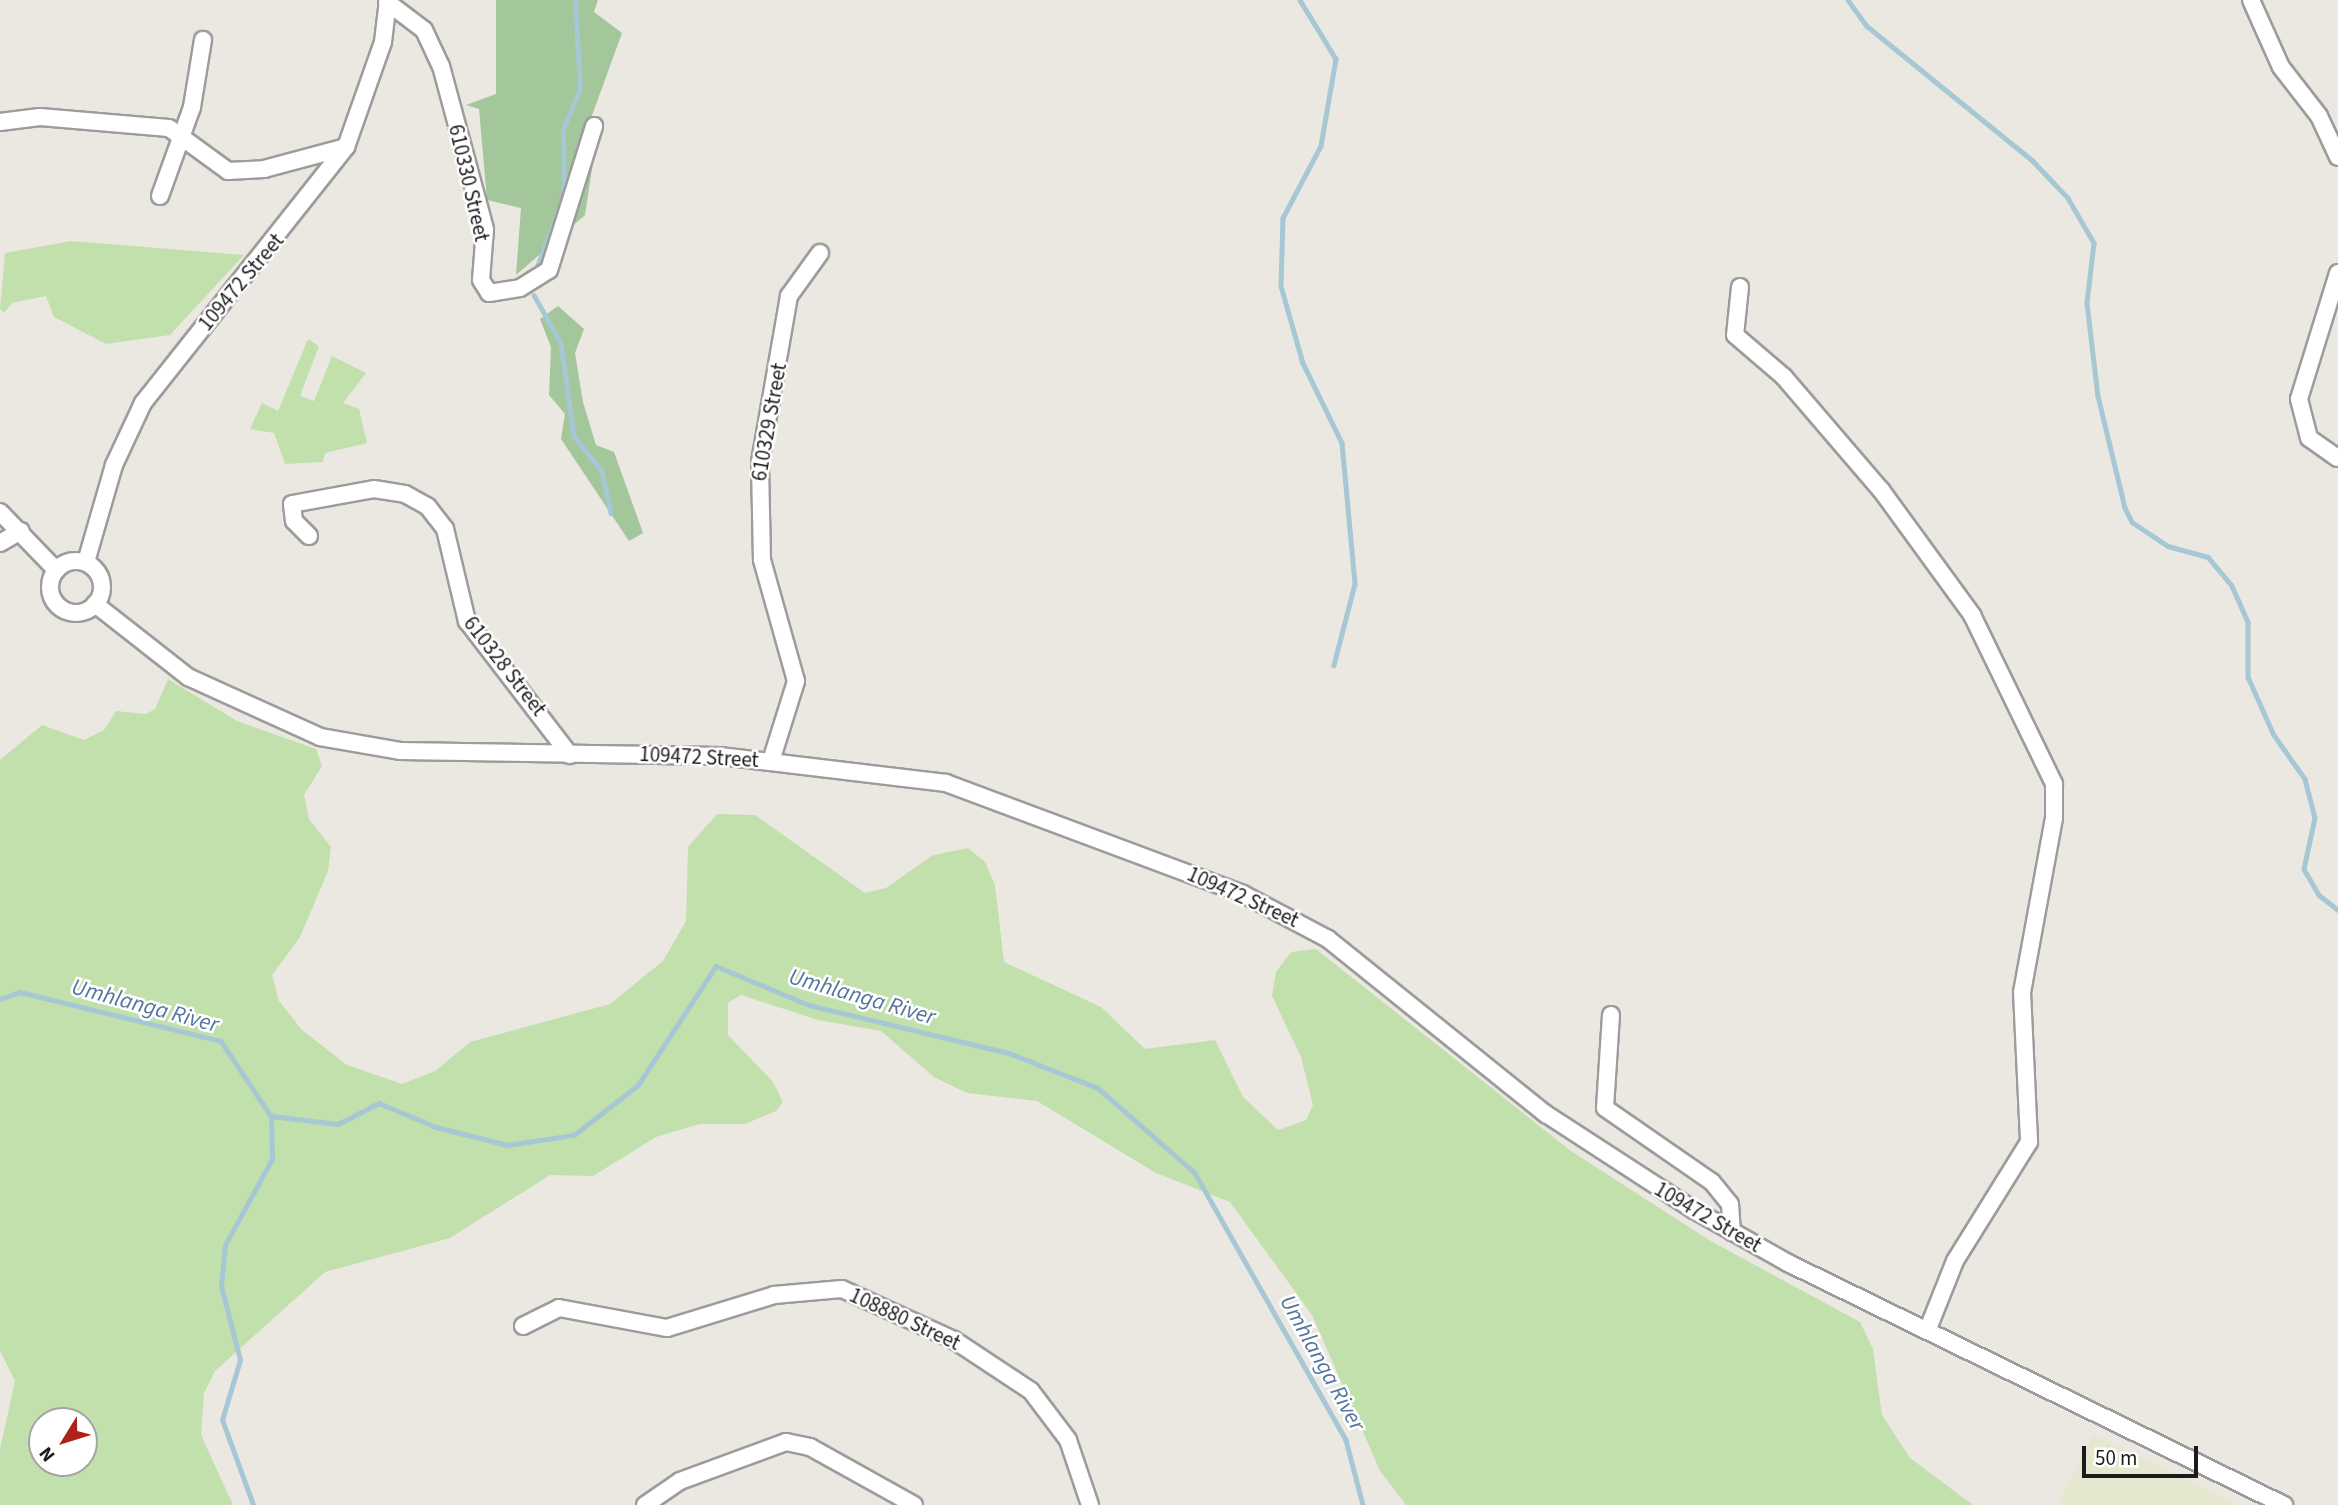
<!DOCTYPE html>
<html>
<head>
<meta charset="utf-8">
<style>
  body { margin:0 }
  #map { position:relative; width:2338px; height:1505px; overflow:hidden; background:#ebe8e1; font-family:"Source Sans 3",sans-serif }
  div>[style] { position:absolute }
  .farmland>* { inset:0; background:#e5e8ce }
  .grass>* { inset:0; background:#c2e0ac }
  .forest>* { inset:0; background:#a4c69b }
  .stream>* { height:4.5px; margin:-2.25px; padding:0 2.25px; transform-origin:2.25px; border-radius:2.25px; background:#a6c7d4 }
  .roads { filter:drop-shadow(2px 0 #9c9c9c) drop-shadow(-2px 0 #9c9c9c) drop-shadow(0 2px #9c9c9c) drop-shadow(0 -2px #9c9c9c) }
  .minor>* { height:16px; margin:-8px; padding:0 8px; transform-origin:8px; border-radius:8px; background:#fff }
  .minor>.ring { margin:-8px; padding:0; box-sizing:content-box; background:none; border:16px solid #fff; border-radius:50% }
  span { translate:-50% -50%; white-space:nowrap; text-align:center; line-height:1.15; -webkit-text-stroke:5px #fff; paint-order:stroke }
  .street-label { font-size:21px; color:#1b1b1b }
  .water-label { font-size:23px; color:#54749e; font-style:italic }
  .north { position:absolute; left:28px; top:1407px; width:70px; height:70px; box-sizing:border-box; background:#fff; border:2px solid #a4a4a4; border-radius:50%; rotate:232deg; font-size:19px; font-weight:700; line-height:28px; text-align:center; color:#1b1b1b }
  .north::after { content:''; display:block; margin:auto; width:24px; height:32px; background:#ae2117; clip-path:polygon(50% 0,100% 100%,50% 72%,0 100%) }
  .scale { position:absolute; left:2082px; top:1446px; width:116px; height:32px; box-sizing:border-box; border:4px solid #1b1b1b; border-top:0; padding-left:9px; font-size:21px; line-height:24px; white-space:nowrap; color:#1b1b1b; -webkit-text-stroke:5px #fff; paint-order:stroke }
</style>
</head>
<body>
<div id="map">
  <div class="farmland">
    <i style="clip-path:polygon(2093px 1435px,2240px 1505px,2057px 1505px)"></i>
  </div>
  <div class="grass">
    <i style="clip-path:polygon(71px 241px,244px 255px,170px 335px,106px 344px,54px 317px,46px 296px,12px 303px,4px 313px,0 309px,5px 253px)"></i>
    <i style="clip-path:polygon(308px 339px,319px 346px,300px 396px,314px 401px,332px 356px,366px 373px,343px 403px,359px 409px,367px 443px,325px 453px,323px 462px,285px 464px,274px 433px,250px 429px,262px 403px,278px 411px)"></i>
    <i style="clip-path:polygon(evenodd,168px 679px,237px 721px,316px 749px,322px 766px,304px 795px,309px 819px,331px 847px,328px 871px,300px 937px,272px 975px,279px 1001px,302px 1030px,347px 1065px,402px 1084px,435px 1071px,470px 1042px,610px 1004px,663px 961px,686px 921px,688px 847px,717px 814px,755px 815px,865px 893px,886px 888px,933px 855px,968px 848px,985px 862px,995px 885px,1004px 962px,1101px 1007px,1145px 1049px,1215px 1040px,1243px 1097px,1278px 1130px,1306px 1120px,1313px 1105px,1301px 1057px,1272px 996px,1276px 972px,1291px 952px,1316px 949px,1571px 1151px,1709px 1240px,1860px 1322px,1873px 1349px,1882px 1415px,1910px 1458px,1973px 1505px,1406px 1505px,1380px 1471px,1312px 1315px,1230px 1202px,1156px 1173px,1037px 1101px,967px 1093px,934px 1077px,881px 1031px,818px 1020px,741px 995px,728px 1003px,728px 1035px,773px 1082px,783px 1102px,776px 1111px,745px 1124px,700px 1124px,656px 1137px,593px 1176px,550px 1175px,450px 1238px,325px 1272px,215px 1371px,204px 1393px,201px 1435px,233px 1505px,0 1505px,0 1449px,15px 1381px,0 1351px,0 760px,42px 725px,84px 740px,104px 730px,116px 711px,146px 714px,155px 709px,168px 679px,42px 1421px,84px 1421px,84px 1463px,42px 1463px,42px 1421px)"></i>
  </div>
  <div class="forest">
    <i style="clip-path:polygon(496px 0,598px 0,594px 12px,622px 33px,590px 121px,595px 149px,585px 215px,516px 275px,521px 208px,487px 200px,479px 109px,466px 105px,496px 94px)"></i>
    <i style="clip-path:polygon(558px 306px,584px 329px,575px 353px,583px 402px,596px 445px,614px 452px,643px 533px,629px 541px,561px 439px,565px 414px,549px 395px,551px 347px,540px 319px)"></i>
  </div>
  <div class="stream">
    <i style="left:1300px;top:0;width:69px;rotate:58.6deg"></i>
    <i style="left:1336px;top:59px;width:88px;rotate:99.8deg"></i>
    <i style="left:1321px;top:146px;width:81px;rotate:117.8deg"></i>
    <i style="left:1283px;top:218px;width:68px;rotate:91.7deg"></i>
    <i style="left:1281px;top:286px;width:80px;rotate:74.1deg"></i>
    <i style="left:1303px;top:363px;width:89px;rotate:64deg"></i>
    <i style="left:1342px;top:443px;width:142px;rotate:84.7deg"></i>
    <i style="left:1355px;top:584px;width:84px;rotate:104.5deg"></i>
    <i style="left:1848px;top:0;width:32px;rotate:54deg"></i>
    <i style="left:1867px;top:26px;width:214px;rotate:39.1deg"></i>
    <i style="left:2033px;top:161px;width:51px;rotate:46.6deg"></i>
    <i style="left:2068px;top:198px;width:52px;rotate:60deg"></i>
    <i style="left:2094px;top:243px;width:60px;rotate:96.7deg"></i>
    <i style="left:2087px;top:303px;width:94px;rotate:83.3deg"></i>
    <i style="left:2098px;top:396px;width:115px;rotate:76.4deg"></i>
    <i style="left:2125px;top:508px;width:16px;rotate:63deg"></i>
    <i style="left:2132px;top:522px;width:43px;rotate:33.7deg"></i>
    <i style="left:2168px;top:546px;width:41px;rotate:15.4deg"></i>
    <i style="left:2208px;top:557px;width:38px;rotate:50deg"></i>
    <i style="left:2232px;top:586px;width:39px;rotate:66deg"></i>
    <i style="left:2248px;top:622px;width:55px;rotate:90deg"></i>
    <i style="left:2248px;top:677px;width:64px;rotate:65.9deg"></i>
    <i style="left:2274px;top:735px;width:54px;rotate:54.8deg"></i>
    <i style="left:2305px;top:779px;width:40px;rotate:75.6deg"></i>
    <i style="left:2315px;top:818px;width:52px;rotate:102.2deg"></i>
    <i style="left:2304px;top:869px;width:30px;rotate:60deg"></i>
    <i style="left:2319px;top:895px;width:24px;rotate:38deg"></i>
    <i style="left:535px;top:272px;width:82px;rotate:-69.4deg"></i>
    <i style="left:564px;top:195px;width:65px;rotate:-90.9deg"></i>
    <i style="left:563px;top:130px;width:45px;rotate:-68deg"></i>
    <i style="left:580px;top:88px;width:88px;rotate:-93.3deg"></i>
    <i style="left:534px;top:295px;width:55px;rotate:60.6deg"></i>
    <i style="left:561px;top:343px;width:94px;rotate:82deg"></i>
    <i style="left:574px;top:436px;width:45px;rotate:51.3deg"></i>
    <i style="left:602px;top:471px;width:43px;rotate:77.9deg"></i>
    <i style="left:0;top:999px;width:21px;rotate:-19deg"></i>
    <i style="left:20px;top:992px;width:207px;rotate:13.7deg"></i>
    <i style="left:221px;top:1041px;width:90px;rotate:56.3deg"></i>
    <i style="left:271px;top:1116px;width:67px;rotate:6.8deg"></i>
    <i style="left:338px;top:1124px;width:46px;rotate:-27.1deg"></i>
    <i style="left:379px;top:1103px;width:62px;rotate:22.8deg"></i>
    <i style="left:436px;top:1127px;width:73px;rotate:14.2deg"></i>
    <i style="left:507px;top:1145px;width:68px;rotate:-8.5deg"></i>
    <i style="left:574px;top:1135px;width:81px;rotate:-38deg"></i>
    <i style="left:638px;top:1085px;width:142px;rotate:-56.8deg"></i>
    <i style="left:716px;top:966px;width:101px;rotate:22.8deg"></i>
    <i style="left:809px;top:1005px;width:206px;rotate:13.5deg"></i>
    <i style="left:1009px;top:1053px;width:96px;rotate:21.5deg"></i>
    <i style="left:1098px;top:1088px;width:129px;rotate:41.2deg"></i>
    <i style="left:1195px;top:1173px;width:307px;rotate:60.5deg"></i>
    <i style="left:1346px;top:1440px;width:67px;rotate:75.3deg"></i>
    <i style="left:253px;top:1505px;width:90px;rotate:-110deg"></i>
    <i style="left:222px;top:1420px;width:63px;rotate:-73.3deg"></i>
    <i style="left:240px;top:1360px;width:76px;rotate:-104.4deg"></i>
    <i style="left:221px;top:1286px;width:41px;rotate:-84.4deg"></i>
    <i style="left:225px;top:1245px;width:98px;rotate:-61.3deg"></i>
    <i style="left:272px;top:1159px;width:43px;rotate:-91.3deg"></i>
  </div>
  <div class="roads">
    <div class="minor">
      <i style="left:2251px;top:0;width:73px;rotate:65.9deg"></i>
      <i style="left:2281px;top:67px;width:62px;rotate:52.2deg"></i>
      <i style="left:2319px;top:116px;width:45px;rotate:65.1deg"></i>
      <i style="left:387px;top:2px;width:46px;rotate:37.1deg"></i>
      <i style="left:424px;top:30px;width:40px;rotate:65deg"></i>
      <i style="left:441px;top:66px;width:169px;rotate:74.9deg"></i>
      <i style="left:485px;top:229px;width:51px;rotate:94.5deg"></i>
      <i style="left:481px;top:280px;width:15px;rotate:58deg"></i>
      <i style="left:489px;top:293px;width:31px;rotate:-9deg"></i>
      <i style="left:520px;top:288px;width:34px;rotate:-32deg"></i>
      <i style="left:549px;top:270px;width:151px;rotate:-72.6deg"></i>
      <i style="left:0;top:122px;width:40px;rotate:-7.1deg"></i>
      <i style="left:40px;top:117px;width:129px;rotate:4.9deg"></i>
      <i style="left:169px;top:128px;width:73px;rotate:36.1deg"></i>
      <i style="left:228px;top:171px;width:36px;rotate:-3deg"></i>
      <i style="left:264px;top:169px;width:85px;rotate:-15deg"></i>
      <i style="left:160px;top:196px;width:95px;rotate:-70.2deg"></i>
      <i style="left:192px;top:107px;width:68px;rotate:-80.7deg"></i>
      <i style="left:2338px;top:273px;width:132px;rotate:107.2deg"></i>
      <i style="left:2299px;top:399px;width:40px;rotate:75.6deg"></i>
      <i style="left:2309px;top:438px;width:35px;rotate:35deg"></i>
      <i style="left:1740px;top:287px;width:48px;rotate:95.9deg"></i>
      <i style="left:1735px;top:335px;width:65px;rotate:40.6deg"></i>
      <i style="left:1784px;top:377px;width:149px;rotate:49.4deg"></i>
      <i style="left:1881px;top:490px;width:155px;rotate:53.9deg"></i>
      <i style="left:1972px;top:615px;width:188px;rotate:64.1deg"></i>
      <i style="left:2054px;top:784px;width:34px;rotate:90deg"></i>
      <i style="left:2054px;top:818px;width:177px;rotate:100.4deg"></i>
      <i style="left:2022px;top:992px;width:150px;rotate:87.3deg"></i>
      <i style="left:2029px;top:1142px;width:140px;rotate:121.9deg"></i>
      <i style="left:1955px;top:1261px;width:73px;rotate:111.7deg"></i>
      <i style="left:0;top:512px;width:81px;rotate:46deg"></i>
      <i style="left:309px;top:536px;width:21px;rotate:-135deg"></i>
      <i style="left:294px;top:521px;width:17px;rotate:-97deg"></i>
      <i style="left:292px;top:504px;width:83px;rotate:-10.4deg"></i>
      <i style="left:374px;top:489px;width:31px;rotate:9deg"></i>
      <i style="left:405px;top:494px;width:26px;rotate:29deg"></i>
      <i style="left:428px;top:507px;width:28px;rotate:52deg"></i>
      <i style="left:445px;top:529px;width:95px;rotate:76.6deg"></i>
      <i style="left:467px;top:621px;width:169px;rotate:52.5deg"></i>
      <i style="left:0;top:543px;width:24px;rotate:-30deg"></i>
      <i class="ring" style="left:50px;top:561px;width:36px;height:36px"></i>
      <i style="left:86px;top:562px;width:101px;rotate:-73.9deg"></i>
      <i style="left:114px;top:465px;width:68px;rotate:-64.9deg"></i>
      <i style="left:143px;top:403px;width:327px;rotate:-51.6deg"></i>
      <i style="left:346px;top:147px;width:111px;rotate:-70.6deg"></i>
      <i style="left:383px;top:42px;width:42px;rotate:-83.2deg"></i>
      <i style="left:95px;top:604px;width:118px;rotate:38.1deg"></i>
      <i style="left:188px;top:677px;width:145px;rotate:24.4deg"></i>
      <i style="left:320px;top:737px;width:81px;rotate:9.9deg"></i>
      <i style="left:400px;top:751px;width:320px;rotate:0.9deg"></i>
      <i style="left:720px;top:756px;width:228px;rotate:6.8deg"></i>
      <i style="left:946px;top:783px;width:317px;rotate:20.5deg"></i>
      <i style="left:1243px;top:894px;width:96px;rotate:27.9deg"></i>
      <i style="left:1328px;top:939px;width:280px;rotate:38.8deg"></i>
      <i style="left:1546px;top:1114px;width:176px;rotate:33deg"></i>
      <i style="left:1694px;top:1210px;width:108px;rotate:29.4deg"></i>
      <i style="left:1788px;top:1263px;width:552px;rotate:26.01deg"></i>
      <i style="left:771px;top:761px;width:84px;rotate:-72.6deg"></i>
      <i style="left:796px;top:681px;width:126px;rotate:-105.7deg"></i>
      <i style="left:762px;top:560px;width:98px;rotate:-91.2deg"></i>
      <i style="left:760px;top:462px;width:169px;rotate:-80.1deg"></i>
      <i style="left:789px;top:296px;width:53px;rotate:-54.2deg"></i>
      <i style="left:1611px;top:1015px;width:93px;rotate:93.7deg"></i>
      <i style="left:1605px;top:1108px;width:130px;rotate:34.7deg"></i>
      <i style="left:1712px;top:1182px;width:28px;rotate:51deg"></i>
      <i style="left:1730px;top:1204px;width:28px;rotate:86deg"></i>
      <i style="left:523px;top:1326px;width:40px;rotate:-26.6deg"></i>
      <i style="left:559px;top:1308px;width:110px;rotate:10.5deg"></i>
      <i style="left:667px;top:1328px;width:112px;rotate:-17.1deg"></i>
      <i style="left:774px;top:1295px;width:68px;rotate:-5deg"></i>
      <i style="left:842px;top:1289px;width:123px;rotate:24.5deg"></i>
      <i style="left:954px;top:1340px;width:92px;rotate:33.5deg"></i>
      <i style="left:1031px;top:1391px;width:61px;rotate:52.9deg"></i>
      <i style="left:1068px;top:1440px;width:69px;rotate:71.3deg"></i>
      <i style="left:645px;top:1505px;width:42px;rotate:-34.4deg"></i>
      <i style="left:680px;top:1481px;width:113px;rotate:-20.2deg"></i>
      <i style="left:786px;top:1442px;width:25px;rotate:12deg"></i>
      <i style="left:810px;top:1447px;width:119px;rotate:29.1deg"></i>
    </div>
  </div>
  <div class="street-label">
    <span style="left:469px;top:183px;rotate:77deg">610330 Street</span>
    <span style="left:241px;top:282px;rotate:-50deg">109472 Street</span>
    <span style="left:769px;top:422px;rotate:-80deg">610329 Street</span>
    <span style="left:505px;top:666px;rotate:52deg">610328 Street</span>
    <span style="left:699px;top:757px;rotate:3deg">109472 Street</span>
    <span style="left:1243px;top:897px;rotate:24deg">109472 Street</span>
    <span style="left:1708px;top:1217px;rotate:30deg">109472 Street</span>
    <span style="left:905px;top:1319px;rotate:25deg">108880 Street</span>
  </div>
  <div class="water-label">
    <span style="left:862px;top:997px;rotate:16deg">Umhlanga River</span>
    <span style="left:145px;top:1006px;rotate:15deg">Umhlanga River</span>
    <span style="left:1322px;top:1363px;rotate:61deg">Umhlanga River</span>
  </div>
  <div class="north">N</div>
  <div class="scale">50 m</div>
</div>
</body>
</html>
